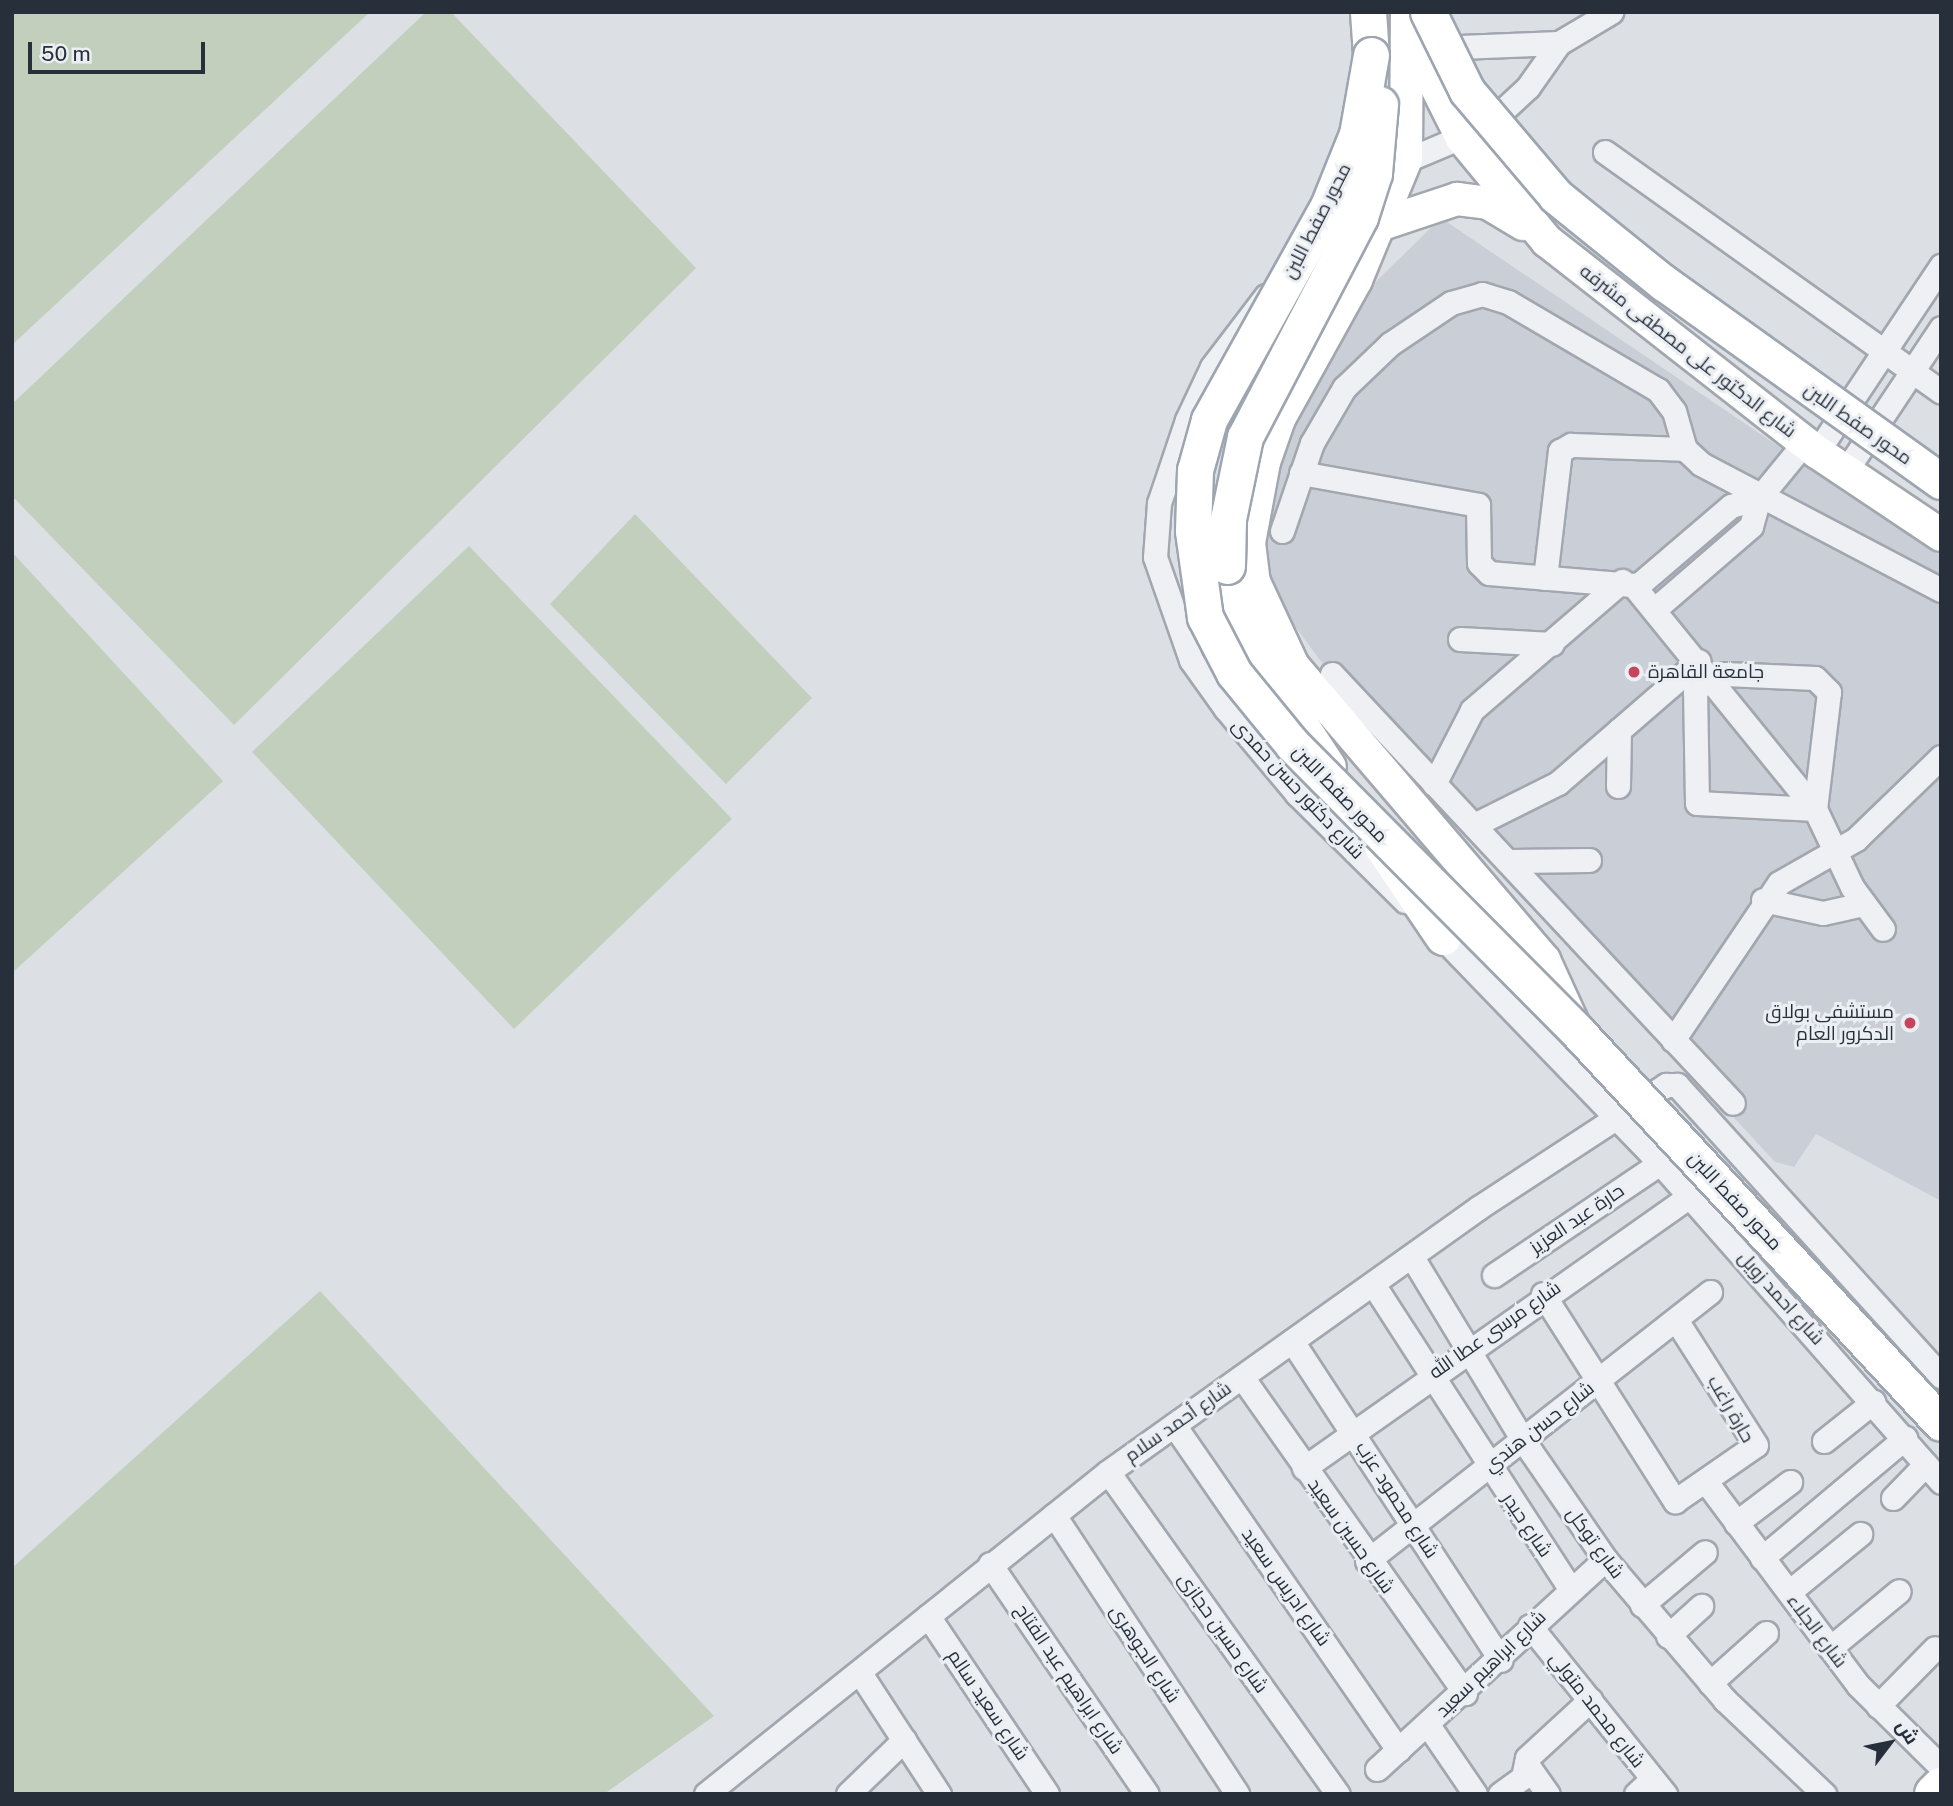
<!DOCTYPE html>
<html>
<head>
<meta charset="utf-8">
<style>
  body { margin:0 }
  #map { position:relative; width:1953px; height:1806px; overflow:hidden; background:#dce0e5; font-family:"Public Sans",Cairo,sans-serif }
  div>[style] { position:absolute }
  .built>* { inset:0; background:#cacfd7 }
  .green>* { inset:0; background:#c2cfbd }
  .roads { filter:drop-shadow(2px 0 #a2a7af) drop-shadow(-2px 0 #a2a7af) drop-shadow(0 2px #a2a7af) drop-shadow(0 -2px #a2a7af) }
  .street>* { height:23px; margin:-11.5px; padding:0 11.5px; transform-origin:11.5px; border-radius:11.5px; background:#eef0f4 }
  .secondary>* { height:32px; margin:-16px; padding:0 16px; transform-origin:16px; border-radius:16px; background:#fff }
  .primary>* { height:35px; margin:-17.5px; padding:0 17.5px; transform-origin:17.5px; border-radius:17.5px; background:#fff }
  .highway>* { height:38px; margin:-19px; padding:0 19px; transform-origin:19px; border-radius:19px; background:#fff }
  .bridges { filter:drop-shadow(2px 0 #9ca5b0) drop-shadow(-2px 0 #9ca5b0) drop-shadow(0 2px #9ca5b0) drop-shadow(0 -2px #9ca5b0) }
  .primary-bridge>* { height:35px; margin:-17.5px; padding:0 17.5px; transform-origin:17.5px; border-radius:17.5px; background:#fff }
  .dots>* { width:19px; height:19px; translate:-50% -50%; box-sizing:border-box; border:4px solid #ebeff3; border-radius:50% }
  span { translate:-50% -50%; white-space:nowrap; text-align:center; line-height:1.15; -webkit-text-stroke:6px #ebeff3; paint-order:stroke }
  .street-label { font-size:19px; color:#272f3b }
  .poi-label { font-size:19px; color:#272f3b }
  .left { translate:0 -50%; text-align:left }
  .right { translate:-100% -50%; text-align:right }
  .frame { position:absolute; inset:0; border:14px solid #272f3b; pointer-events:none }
  .north { position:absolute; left:1855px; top:1708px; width:70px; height:70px; -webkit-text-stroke:5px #ebeff3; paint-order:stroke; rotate:58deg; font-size:19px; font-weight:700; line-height:28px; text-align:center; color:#272f3b }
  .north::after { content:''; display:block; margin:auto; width:24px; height:32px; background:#272f3b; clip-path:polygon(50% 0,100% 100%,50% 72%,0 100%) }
  .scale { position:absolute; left:28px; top:42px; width:177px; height:32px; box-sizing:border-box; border:4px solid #272f3b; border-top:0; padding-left:9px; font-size:21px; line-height:24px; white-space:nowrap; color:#272f3b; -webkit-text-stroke:5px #ebeff3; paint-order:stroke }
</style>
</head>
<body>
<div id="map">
  <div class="built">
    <i style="clip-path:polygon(1441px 218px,1941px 556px,1941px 1201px,1816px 1134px,1794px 1167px,1775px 1162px,1359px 713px,1280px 606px,1264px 553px,1275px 459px,1360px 297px)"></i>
  </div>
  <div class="green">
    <i style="clip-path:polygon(12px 12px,370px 12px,12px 345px)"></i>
    <i style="clip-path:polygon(426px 12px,451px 12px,696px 268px,234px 725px,12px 496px,12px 404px)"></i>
    <i style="clip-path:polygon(635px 514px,812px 698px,726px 784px,550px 604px)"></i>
    <i style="clip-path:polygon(469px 546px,732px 819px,514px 1029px,252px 752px)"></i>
    <i style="clip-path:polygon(12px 552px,223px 781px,12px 973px)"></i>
    <i style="clip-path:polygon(320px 1291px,714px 1716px,604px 1794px,12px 1794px,12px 1568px)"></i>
  </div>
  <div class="roads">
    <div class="street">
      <i style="left:1435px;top:48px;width:124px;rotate:-2.3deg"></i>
      <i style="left:1559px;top:43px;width:61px;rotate:-30.8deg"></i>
      <i style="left:1605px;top:152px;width:413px;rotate:35.5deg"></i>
      <i style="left:1395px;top:165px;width:98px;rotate:-22.9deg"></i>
      <i style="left:1485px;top:127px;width:59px;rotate:-42.9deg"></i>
      <i style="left:1528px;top:87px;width:54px;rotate:-54.8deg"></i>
      <i style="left:1266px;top:296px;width:89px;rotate:127.3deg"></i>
      <i style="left:1212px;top:367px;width:59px;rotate:115.3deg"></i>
      <i style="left:1187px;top:420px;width:88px;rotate:108.6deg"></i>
      <i style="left:1159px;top:503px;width:54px;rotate:94.2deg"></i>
      <i style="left:1155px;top:557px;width:109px;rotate:70.7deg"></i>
      <i style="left:1191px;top:660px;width:60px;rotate:54.5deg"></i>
      <i style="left:1226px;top:709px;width:111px;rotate:50.1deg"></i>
      <i style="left:1297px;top:794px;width:152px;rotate:44.7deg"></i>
      <i style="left:1817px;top:452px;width:224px;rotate:-56.3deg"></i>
      <i style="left:1845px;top:472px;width:173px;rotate:-56.3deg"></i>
      <i style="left:1301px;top:473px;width:180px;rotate:10.2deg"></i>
      <i style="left:1478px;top:505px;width:58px;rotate:89deg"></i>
      <i style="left:1479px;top:563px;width:14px;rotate:45deg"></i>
      <i style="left:1489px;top:573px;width:144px;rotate:4.8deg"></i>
      <i style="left:1633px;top:585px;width:289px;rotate:50.9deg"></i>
      <i style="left:1815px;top:809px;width:86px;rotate:64.6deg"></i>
      <i style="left:1852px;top:887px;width:52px;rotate:53.6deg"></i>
      <i style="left:1282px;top:531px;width:93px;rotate:-71.2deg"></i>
      <i style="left:1312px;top:443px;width:64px;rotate:-59.8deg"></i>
      <i style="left:1344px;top:388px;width:64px;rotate:-43.7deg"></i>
      <i style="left:1390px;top:344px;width:73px;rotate:-33.9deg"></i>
      <i style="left:1451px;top:303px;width:32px;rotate:-16deg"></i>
      <i style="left:1482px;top:294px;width:27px;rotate:17deg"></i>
      <i style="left:1508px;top:302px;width:174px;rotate:30.4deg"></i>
      <i style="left:1658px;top:390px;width:26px;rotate:53deg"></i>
      <i style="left:1674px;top:411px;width:40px;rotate:74deg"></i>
      <i style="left:1685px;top:449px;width:22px;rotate:43deg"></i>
      <i style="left:1701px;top:464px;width:271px;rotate:27.7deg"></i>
      <i style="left:1545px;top:578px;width:128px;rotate:-83.3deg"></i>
      <i style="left:1560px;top:451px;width:13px;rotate:-29deg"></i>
      <i style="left:1571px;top:445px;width:114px;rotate:2deg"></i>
      <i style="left:1636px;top:587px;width:125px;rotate:-40.5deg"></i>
      <i style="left:1731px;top:506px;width:29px;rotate:-16deg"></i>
      <i style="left:1655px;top:609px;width:127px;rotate:-40.8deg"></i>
      <i style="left:1751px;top:526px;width:29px;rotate:-74deg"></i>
      <i style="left:1759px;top:498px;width:72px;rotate:-50.6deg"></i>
      <i style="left:1460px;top:639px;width:92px;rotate:3.1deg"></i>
      <i style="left:1332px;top:674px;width:587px;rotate:46.93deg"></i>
      <i style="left:1725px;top:674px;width:90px;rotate:2.5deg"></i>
      <i style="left:1815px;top:678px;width:20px;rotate:45deg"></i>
      <i style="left:1829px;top:692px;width:118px;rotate:96.8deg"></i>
      <i style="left:1815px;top:809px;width:118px;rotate:-177.1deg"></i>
      <i style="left:1697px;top:803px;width:111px;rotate:-91deg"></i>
      <i style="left:1695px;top:692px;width:15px;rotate:-53deg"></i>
      <i style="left:1704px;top:680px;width:22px;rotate:-16deg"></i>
      <i style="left:1434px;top:784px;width:83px;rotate:-62.8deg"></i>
      <i style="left:1472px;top:710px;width:198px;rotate:-40.7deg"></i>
      <i style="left:1618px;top:786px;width:56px;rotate:-89deg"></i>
      <i style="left:1474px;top:825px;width:94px;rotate:-26.6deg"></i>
      <i style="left:1558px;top:783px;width:186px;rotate:-40.9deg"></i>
      <i style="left:1510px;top:861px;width:79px;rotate:-0.7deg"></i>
      <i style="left:1763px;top:900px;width:61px;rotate:12.2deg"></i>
      <i style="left:1823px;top:913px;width:41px;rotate:-12.7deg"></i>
      <i style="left:1434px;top:929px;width:325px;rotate:46deg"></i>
      <i style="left:1660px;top:1163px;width:425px;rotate:48.6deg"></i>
      <i style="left:1673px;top:1040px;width:189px;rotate:-56deg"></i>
      <i style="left:1779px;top:883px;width:89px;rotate:-29.7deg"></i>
      <i style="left:1856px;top:839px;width:118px;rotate:-44deg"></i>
      <i style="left:1412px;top:1257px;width:214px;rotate:58.8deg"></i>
      <i style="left:1523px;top:1440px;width:145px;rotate:55.4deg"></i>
      <i style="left:1605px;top:1559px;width:185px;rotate:49.6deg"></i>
      <i style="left:1725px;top:1700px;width:137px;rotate:43.5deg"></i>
      <i style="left:1494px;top:1275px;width:200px;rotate:-34deg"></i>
      <i style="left:1373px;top:1284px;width:361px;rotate:57.1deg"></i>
      <i style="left:1543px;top:1294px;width:246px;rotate:57.5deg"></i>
      <i style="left:1675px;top:1501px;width:98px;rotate:-34.7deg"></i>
      <i style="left:1756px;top:1445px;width:148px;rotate:-122.6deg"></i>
      <i style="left:1292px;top:1341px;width:381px;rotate:56.8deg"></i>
      <i style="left:1242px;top:1377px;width:387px;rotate:54.8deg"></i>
      <i style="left:1174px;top:1425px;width:395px;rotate:55.4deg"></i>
      <i style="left:1824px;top:1441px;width:63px;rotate:-38.5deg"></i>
      <i style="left:1304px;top:1468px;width:472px;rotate:-35.2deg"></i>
      <i style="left:1108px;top:1472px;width:396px;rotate:54.5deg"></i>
      <i style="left:1707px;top:1483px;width:252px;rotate:53.2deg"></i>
      <i style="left:1858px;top:1685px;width:117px;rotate:44.7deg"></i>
      <i style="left:1893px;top:1498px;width:47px;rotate:-45.9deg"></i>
      <i style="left:1054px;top:1515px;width:334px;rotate:56.7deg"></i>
      <i style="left:1736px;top:1523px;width:68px;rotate:-37.2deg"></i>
      <i style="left:1762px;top:1558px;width:187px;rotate:-40deg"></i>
      <i style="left:1367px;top:1561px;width:436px;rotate:-38.1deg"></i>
      <i style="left:990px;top:1564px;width:278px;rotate:55.7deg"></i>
      <i style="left:1789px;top:1592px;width:92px;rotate:-39.2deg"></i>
      <i style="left:1642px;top:1605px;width:82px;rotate:-40.1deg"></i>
      <i style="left:928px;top:1616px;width:214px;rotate:56.2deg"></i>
      <i style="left:1530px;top:1626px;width:216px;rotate:51.2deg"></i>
      <i style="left:1668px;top:1636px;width:45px;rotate:-42.3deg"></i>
      <i style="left:1830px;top:1648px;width:89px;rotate:-39.6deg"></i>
      <i style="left:860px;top:1673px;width:145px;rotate:56.9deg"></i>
      <i style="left:1710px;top:1683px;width:75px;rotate:-41.8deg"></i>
      <i style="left:1878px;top:1706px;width:81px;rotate:-45.5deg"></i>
      <i style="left:1428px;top:1725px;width:83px;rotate:55.7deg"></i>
      <i style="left:1526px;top:1763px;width:38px;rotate:55deg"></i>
      <i style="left:1377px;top:1769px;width:310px;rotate:-42.6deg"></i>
      <i style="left:706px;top:1794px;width:515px;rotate:-38.69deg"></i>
      <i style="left:1108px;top:1472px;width:455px;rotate:-35.5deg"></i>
      <i style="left:1478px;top:1208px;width:225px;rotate:-33.2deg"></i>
      <i style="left:1666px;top:1085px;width:11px"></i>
      <i style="left:1677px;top:1085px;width:393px;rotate:47.8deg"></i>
      <i style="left:848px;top:1794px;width:78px;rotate:-44deg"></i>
      <i style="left:1500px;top:1794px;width:29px;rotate:-36deg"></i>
      <i style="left:1523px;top:1777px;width:19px;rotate:-78deg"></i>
      <i style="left:1527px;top:1758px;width:86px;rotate:-42.6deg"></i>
      <i style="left:1636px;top:1794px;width:22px;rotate:-43deg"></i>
    </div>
    <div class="secondary">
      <i style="left:1407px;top:12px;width:147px;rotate:90.4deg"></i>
      <i style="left:1406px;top:159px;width:131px;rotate:112.5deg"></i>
      <i style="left:1356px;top:280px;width:159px;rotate:119deg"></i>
      <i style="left:1279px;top:419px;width:46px;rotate:109.2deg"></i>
      <i style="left:1264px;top:462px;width:82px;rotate:100.5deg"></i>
      <i style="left:1249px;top:543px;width:39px;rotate:83deg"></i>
      <i style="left:1254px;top:582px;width:93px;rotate:65.1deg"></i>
      <i style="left:1293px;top:666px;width:387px;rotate:49.5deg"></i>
      <i style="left:1544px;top:960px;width:77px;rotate:65.4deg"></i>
      <i style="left:1417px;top:29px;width:45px;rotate:74.4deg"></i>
      <i style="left:1429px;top:72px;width:74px;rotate:63.4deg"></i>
      <i style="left:1462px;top:138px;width:134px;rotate:50.5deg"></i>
      <i style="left:1547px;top:241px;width:343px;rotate:38deg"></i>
      <i style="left:1817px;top:452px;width:149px;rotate:33.8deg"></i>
      <i style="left:1373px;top:227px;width:89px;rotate:-18.4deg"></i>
      <i style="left:1457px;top:199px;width:31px;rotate:7deg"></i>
      <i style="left:1488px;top:203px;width:41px;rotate:31deg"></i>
    </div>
    <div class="primary">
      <i style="left:1368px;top:12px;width:43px;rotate:86deg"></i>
      <i style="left:1227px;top:566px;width:36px;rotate:80deg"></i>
      <i style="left:1233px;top:601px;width:73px;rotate:65.9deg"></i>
      <i style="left:1263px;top:668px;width:118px;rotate:56.7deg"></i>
      <i style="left:1381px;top:845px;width:111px;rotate:56deg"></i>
    </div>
    <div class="highway">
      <i style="left:1934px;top:1794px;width:10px;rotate:-45deg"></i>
    </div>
  </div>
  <div class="bridges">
    <div class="primary-bridge">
      <i style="left:1428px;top:12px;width:88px;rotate:63.7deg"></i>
      <i style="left:1467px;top:91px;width:138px;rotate:49.7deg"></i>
      <i style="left:1556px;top:196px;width:139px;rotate:38.9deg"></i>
      <i style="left:1664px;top:283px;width:340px;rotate:35.6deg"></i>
      <i style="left:1371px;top:55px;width:80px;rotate:100deg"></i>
      <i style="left:1357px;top:134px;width:78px;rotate:111.9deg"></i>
      <i style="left:1328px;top:206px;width:245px;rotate:119.1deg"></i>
      <i style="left:1209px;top:420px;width:52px;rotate:105.6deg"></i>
      <i style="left:1195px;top:470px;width:61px;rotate:91.9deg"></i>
      <i style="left:1193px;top:531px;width:87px;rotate:82.1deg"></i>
      <i style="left:1205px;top:617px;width:63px;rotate:62.6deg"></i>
      <i style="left:1234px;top:673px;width:93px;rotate:50.7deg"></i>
      <i style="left:1293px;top:745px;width:402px;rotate:45.2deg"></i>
      <i style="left:1576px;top:1030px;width:536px;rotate:47.12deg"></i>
      <i style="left:1227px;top:566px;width:47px;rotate:-88.8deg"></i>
      <i style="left:1228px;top:519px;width:84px;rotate:-78.3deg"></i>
      <i style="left:1245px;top:437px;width:248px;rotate:-62.4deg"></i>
      <i style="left:1360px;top:217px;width:46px;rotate:-72.3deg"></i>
      <i style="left:1374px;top:173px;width:69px;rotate:-85deg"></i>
    </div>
  </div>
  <div class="dots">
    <i style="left:1634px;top:672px;background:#c6455c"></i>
    <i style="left:1910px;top:1023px;background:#c6455c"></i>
  </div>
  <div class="street-label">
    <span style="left:1317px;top:221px;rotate:-63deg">محور صفط اللبن</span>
    <span style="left:1688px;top:351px;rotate:38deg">شارع الدكتور على مصطفى مشرفه</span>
    <span style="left:1858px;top:424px;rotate:35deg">محور صفط اللبن</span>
    <span style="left:1298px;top:789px;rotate:47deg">شارع دكتور حسن حمدى</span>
    <span style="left:1340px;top:794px;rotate:46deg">محور صفط اللبن</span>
    <span style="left:1735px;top:1201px;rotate:47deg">محور صفط اللبن</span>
    <span style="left:1577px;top:1219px;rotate:-34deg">حارة عبد العزيز</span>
    <span style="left:1781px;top:1298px;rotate:48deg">شارع احمد زويل</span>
    <span style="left:1495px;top:1330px;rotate:-35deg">شارع مرسى عطا الله</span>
    <span style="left:1731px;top:1409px;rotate:60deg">حارة راغب</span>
    <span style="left:1178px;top:1422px;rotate:-35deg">شارع أحمد سلام</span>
    <span style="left:1539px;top:1427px;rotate:-38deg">شارع حسن هندي</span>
    <span style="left:1397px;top:1500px;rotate:57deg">شارع محمود عزب</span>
    <span style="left:1527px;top:1525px;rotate:56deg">شارع حيدر</span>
    <span style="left:1351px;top:1536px;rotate:55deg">شارع حسين سعيد</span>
    <span style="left:1595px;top:1543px;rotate:54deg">شارع توكل</span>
    <span style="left:1286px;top:1587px;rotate:55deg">شارع ادريس سعيد</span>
    <span style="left:1817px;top:1631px;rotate:53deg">شارع الجلاء</span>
    <span style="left:1223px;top:1633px;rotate:55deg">شارع حسين حجازى</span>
    <span style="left:1145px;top:1654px;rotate:57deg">شارع الجوهرى</span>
    <span style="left:1491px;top:1664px;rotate:-44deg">شارع ابراهيم سعيد</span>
    <span style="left:1069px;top:1679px;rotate:56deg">شارع ابراهيم عبد الفتاح</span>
    <span style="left:988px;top:1705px;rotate:56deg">شارع سعيد سالم</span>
    <span style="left:1597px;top:1710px;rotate:52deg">شارع محمد متولي</span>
  </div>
  <div class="poi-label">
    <span class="left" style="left:1648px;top:672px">جامعة القاهرة</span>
    <span class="right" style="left:1894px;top:1023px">مستشفى بولاق<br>الدكرور العام</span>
  </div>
  <div class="frame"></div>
  <div class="north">ش</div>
  <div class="scale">50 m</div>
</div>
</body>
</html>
